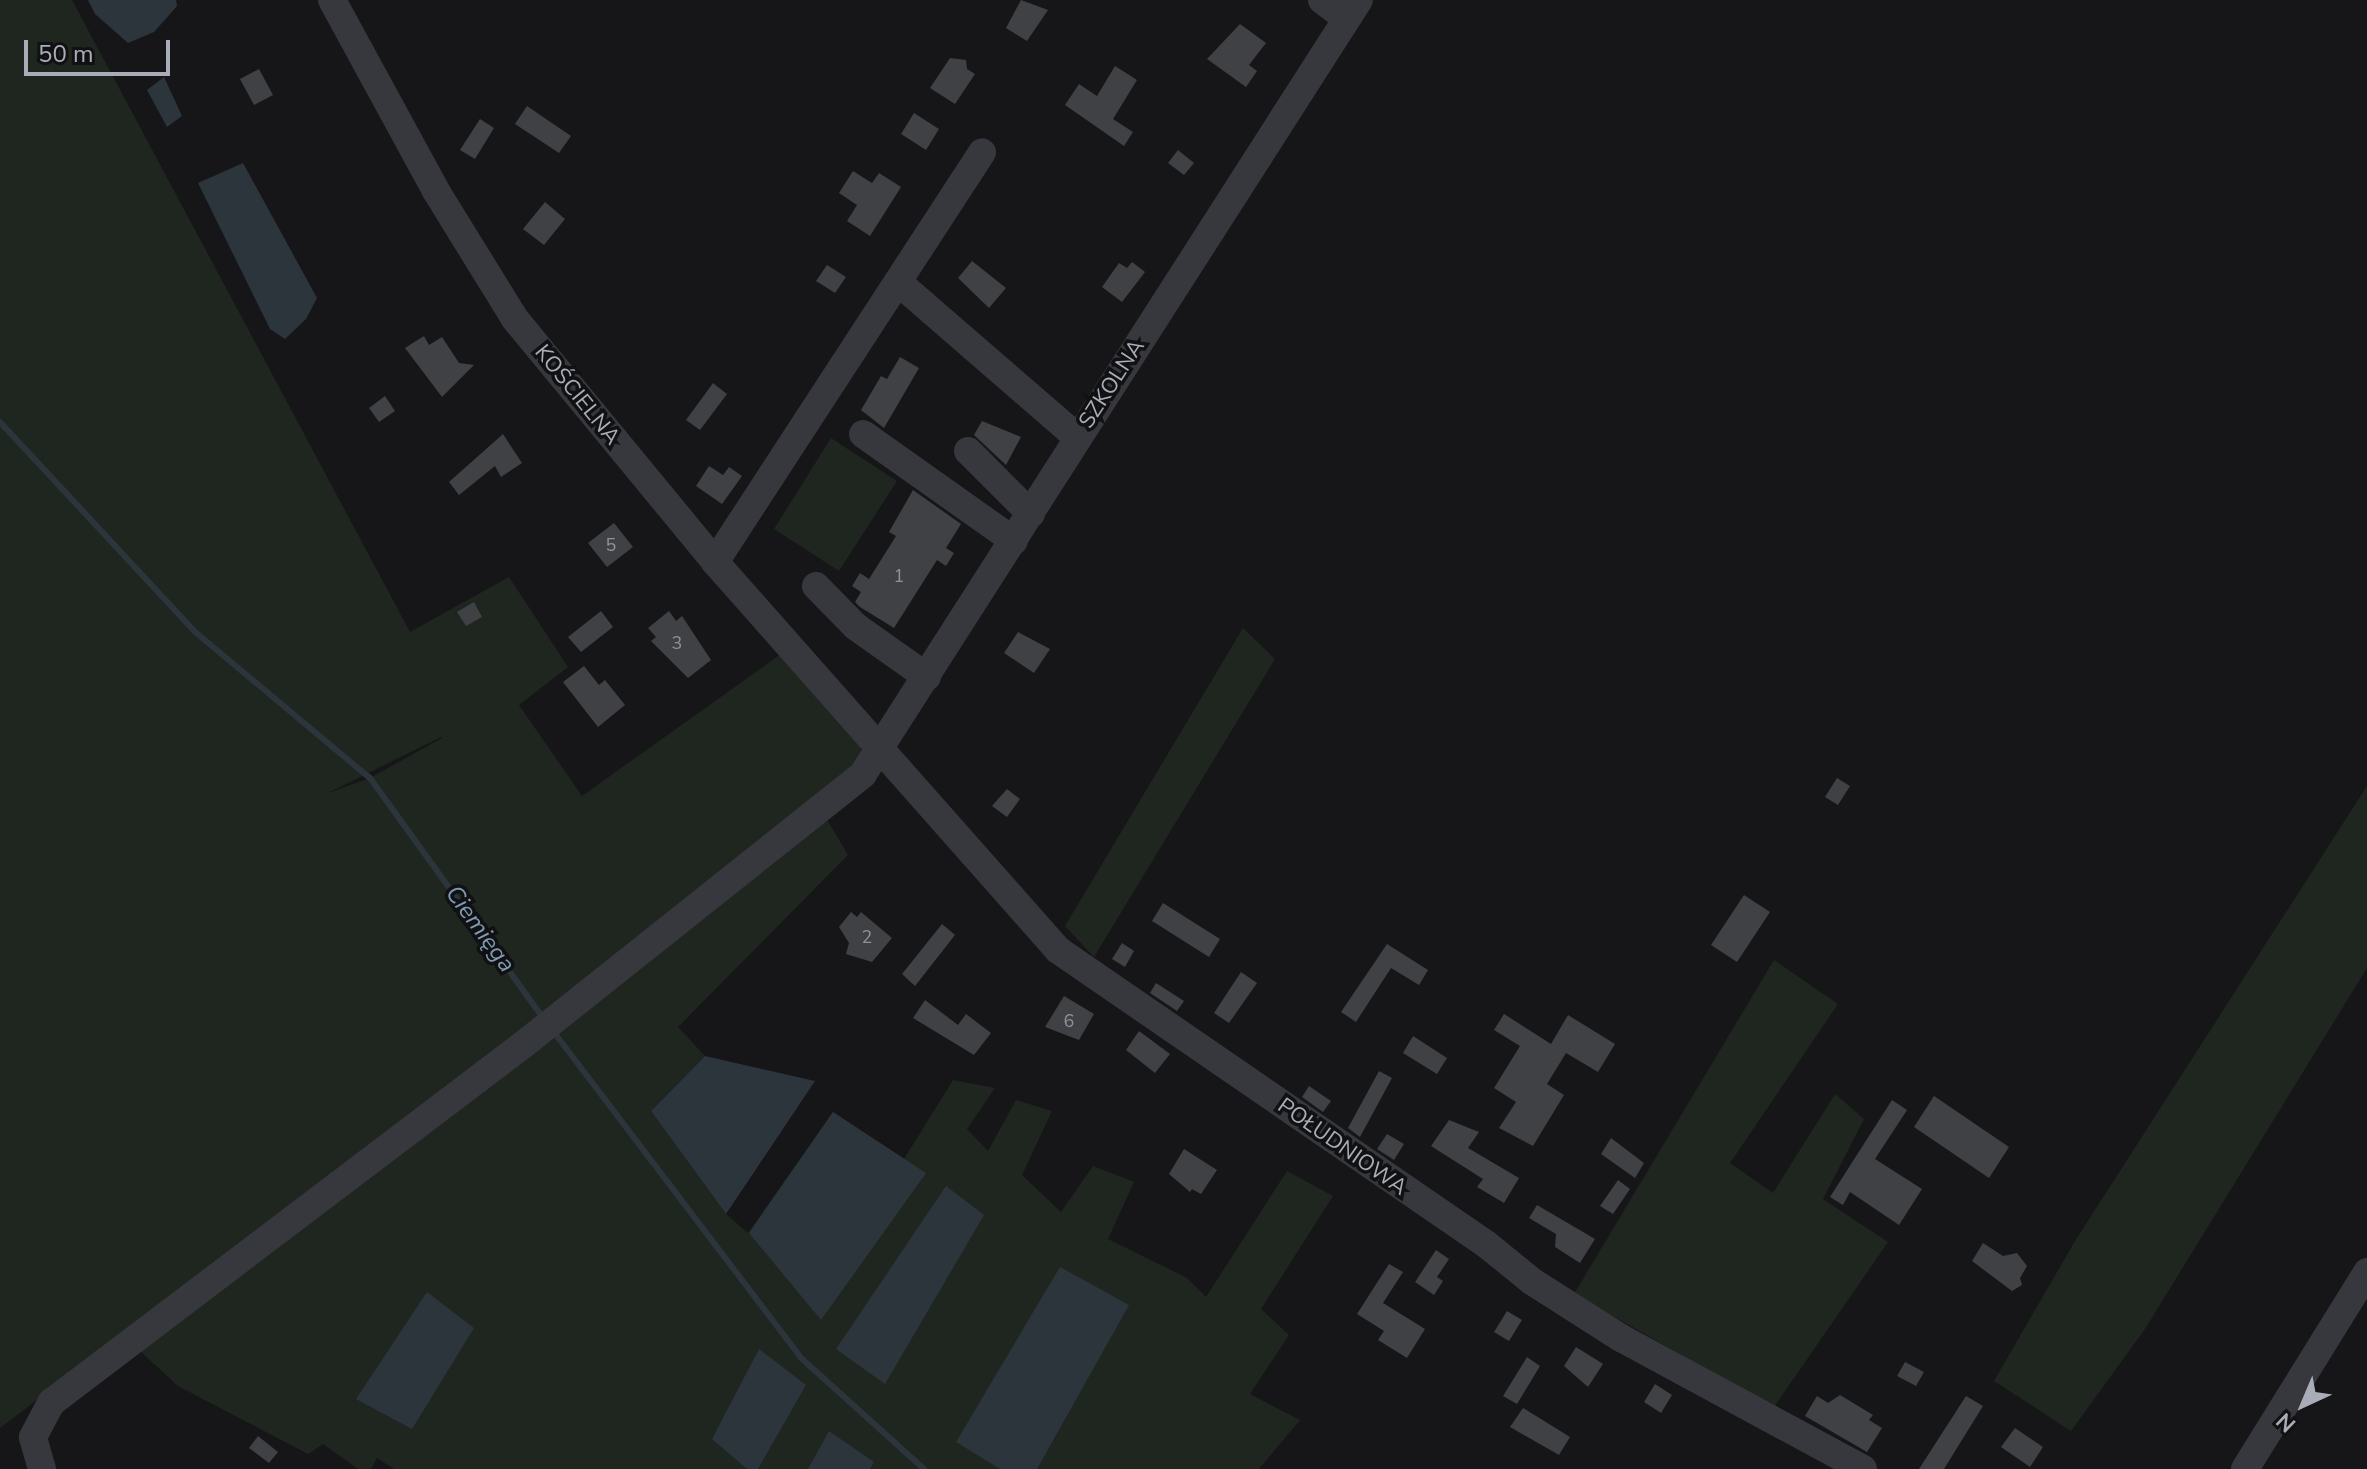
<!DOCTYPE html>
<html>
<head>
<meta charset="utf-8">
<style>
  body { margin:0 }
  #map { position:relative; width:2367px; height:1469px; overflow:hidden; background:#161618; font-family:"Nunito Sans",sans-serif }
  div>[style] { position:absolute }
  .green>* { inset:0; background:#1e261f }
  .water>* { inset:0; background:#2c353c }
  .stream>* { height:6px; margin:-3px; padding:0 3px; transform-origin:3px; border-radius:3px; background:#2c353c }
  .building>* { inset:0; background:#404145 }
  .minor>* { height:28px; margin:-14px; padding:0 14px; transform-origin:14px; border-radius:14px; background:#37383d }
  span { translate:-50% -50%; white-space:nowrap; text-align:center; line-height:1.15; -webkit-text-stroke:7px #111113; paint-order:stroke }
  .number-label { font-size:18px; color:#8e929b }
  .number-label span { -webkit-text-stroke-width:0 }
  .street-label { font-size:22px; color:#a8adb8 }
  .water-label { font-size:24px; color:#7f9bb3; font-style:italic }
  .north { position:absolute; left:2263px; top:1365px; width:80px; height:80px; -webkit-text-stroke:6px #111113; paint-order:stroke; rotate:224deg; font-size:22px; font-weight:700; line-height:32px; text-align:center; color:#a8adb8 }
  .north::after { content:''; display:block; margin:auto; width:28px; height:36px; background:#a8adb8; clip-path:polygon(50% 0,100% 100%,50% 72%,0 100%) }
  .scale { position:absolute; left:24px; top:40px; width:146px; height:36px; box-sizing:border-box; border:4px solid #a8adb8; border-top:0; padding-left:10px; font-size:24px; line-height:28px; white-space:nowrap; color:#a8adb8; -webkit-text-stroke:6px #111113; paint-order:stroke }
</style>
</head>
<body>
<div id="map">
  <div class="green">
    <i style="clip-path:polygon(evenodd,0 0,72px 0,410px 632px,509px 577px,568px 667px,519px 705px,582px 796px,781px 654px,859px 739px,863px 758px,508px 1042px,0 1428px,0 0,442px 738px,370px 778px,328px 793px,441px 737px,442px 738px)"></i>
    <i style="clip-path:polygon(831px 438px,897px 481px,839px 571px,774px 529px)"></i>
    <i style="clip-path:polygon(1243px 628px,1275px 659px,1094px 957px,1065px 926px)"></i>
    <i style="clip-path:polygon(2367px 786px,2367px 968px,2145px 1329px,2071px 1431px,1994px 1381px,2075px 1241px)"></i>
    <i style="clip-path:polygon(826px 818px,848px 855px,678px 1027px,705px 1056px,651px 1111px,726px 1214px,748px 1233px,833px 1112px,904px 1159px,953px 1080px,995px 1088px,967px 1129px,988px 1151px,1016px 1100px,1052px 1111px,1022px 1175px,1061px 1212px,1093px 1166px,1134px 1182px,1108px 1239px,1187px 1278px,1206px 1297px,1287px 1171px,1333px 1196px,1261px 1309px,1289px 1335px,1250px 1394px,1300px 1420px,1259px 1469px,394px 1469px,377px 1458px,371px 1469px,358px 1469px,323px 1444px,308px 1454px,178px 1386px,140px 1351px)"></i>
    <i style="clip-path:polygon(1774px 960px,1838px 1004px,1730px 1163px,1773px 1193px,1835px 1094px,1864px 1119px,1823px 1199px,1888px 1242px,1774px 1407px,1574px 1294px)"></i>
  </div>
  <div class="water">
    <i style="clip-path:polygon(88px 0,176px 0,177px 6px,154px 32px,128px 43px,95px 14px)"></i>
    <i style="clip-path:polygon(164px 77px,182px 116px,167px 127px,147px 90px)"></i>
    <i style="clip-path:polygon(243px 163px,317px 298px,306px 319px,285px 339px,270px 329px,198px 183px)"></i>
    <i style="clip-path:polygon(705px 1056px,815px 1081px,726px 1214px,651px 1111px)"></i>
    <i style="clip-path:polygon(833px 1112px,926px 1173px,821px 1320px,749px 1233px)"></i>
    <i style="clip-path:polygon(946px 1186px,984px 1215px,885px 1384px,836px 1349px)"></i>
    <i style="clip-path:polygon(1060px 1267px,1129px 1305px,1037px 1469px,1000px 1469px,956px 1442px)"></i>
    <i style="clip-path:polygon(427px 1292px,474px 1328px,412px 1429px,356px 1399px)"></i>
    <i style="clip-path:polygon(759px 1349px,806px 1385px,758px 1469px,747px 1469px,712px 1439px)"></i>
    <i style="clip-path:polygon(829px 1431px,874px 1462px,870px 1469px,808px 1469px)"></i>
  </div>
  <div class="stream">
    <i style="left:0;top:422px;width:285px;rotate:47.1deg"></i>
    <i style="left:194px;top:631px;width:229px;rotate:39.9deg"></i>
    <i style="left:370px;top:778px;width:297px;rotate:54.2deg"></i>
    <i style="left:553px;top:1031px;width:409px;rotate:52.8deg"></i>
    <i style="left:800px;top:1357px;width:167px;rotate:42.1deg"></i>
  </div>
  <div class="building">
    <i style="clip-path:polygon(1021px 0,1048px 10px,1027px 41px,1006px 28px)"></i>
    <i style="clip-path:polygon(1240px 24px,1266px 43px,1249px 65px,1257px 71px,1246px 87px,1207px 59px)"></i>
    <i style="clip-path:polygon(950px 58px,966px 60px,967px 69px,975px 74px,955px 104px,930px 88px)"></i>
    <i style="clip-path:polygon(1115px 66px,1137px 80px,1113px 119px,1133px 132px,1124px 146px,1065px 105px,1079px 84px,1097px 96px)"></i>
    <i style="clip-path:polygon(259px 69px,273px 95px,254px 105px,240px 79px)"></i>
    <i style="clip-path:polygon(527px 106px,571px 136px,559px 153px,515px 124px)"></i>
    <i style="clip-path:polygon(914px 113px,939px 129px,926px 150px,901px 134px)"></i>
    <i style="clip-path:polygon(480px 119px,494px 128px,475px 159px,460px 150px)"></i>
    <i style="clip-path:polygon(1178px 150px,1194px 163px,1184px 175px,1168px 163px)"></i>
    <i style="clip-path:polygon(853px 171px,872px 183px,879px 173px,901px 187px,870px 236px,847px 221px,857px 205px,839px 193px)"></i>
    <i style="clip-path:polygon(545px 202px,565px 219px,544px 245px,523px 229px)"></i>
    <i style="clip-path:polygon(972px 261px,1006px 288px,989px 308px,958px 278px)"></i>
    <i style="clip-path:polygon(1132px 262px,1145px 272px,1122px 302px,1102px 287px,1119px 263px,1127px 268px)"></i>
    <i style="clip-path:polygon(827px 265px,846px 277px,835px 293px,816px 281px)"></i>
    <i style="clip-path:polygon(424px 336px,429px 345px,442px 337px,459px 363px,474px 365px,442px 397px,405px 348px)"></i>
    <i style="clip-path:polygon(900px 357px,919px 368px,884px 428px,861px 410px,881px 376px,887px 379px)"></i>
    <i style="clip-path:polygon(713px 383px,727px 394px,700px 430px,686px 420px)"></i>
    <i style="clip-path:polygon(385px 396px,395px 411px,379px 422px,369px 408px)"></i>
    <i style="clip-path:polygon(982px 421px,1021px 437px,1006px 465px,974px 435px)"></i>
    <i style="clip-path:polygon(503px 434px,522px 463px,501px 477px,495px 466px,459px 495px,449px 482px)"></i>
    <i style="clip-path:polygon(709px 466px,723px 475px,729px 467px,742px 476px,722px 504px,696px 486px)"></i>
    <i style="clip-path:polygon(913px 490px,961px 524px,946px 548px,954px 553px,946px 566px,937px 560px,894px 628px,860px 607px,855px 602px,861px 592px,852px 586px,860px 573px,869px 579px,896px 536px,889px 532px)"></i>
    <i style="clip-path:polygon(614px 523px,633px 547px,607px 567px,588px 543px)"></i>
    <i style="clip-path:polygon(474px 602px,482px 617px,466px 626px,457px 612px)"></i>
    <i style="clip-path:polygon(601px 611px,613px 627px,581px 652px,568px 637px)"></i>
    <i style="clip-path:polygon(669px 611px,676px 621px,682px 616px,711px 660px,688px 678px,651px 641px,656px 637px,648px 628px)"></i>
    <i style="clip-path:polygon(1018px 632px,1050px 649px,1034px 673px,1004px 653px)"></i>
    <i style="clip-path:polygon(584px 666px,599px 685px,605px 680px,625px 705px,598px 727px,563px 682px)"></i>
    <i style="clip-path:polygon(1837px 778px,1850px 786px,1838px 805px,1825px 797px)"></i>
    <i style="clip-path:polygon(1007px 789px,1020px 799px,1007px 817px,992px 806px)"></i>
    <i style="clip-path:polygon(1744px 895px,1770px 912px,1737px 962px,1711px 945px)"></i>
    <i style="clip-path:polygon(1163px 903px,1220px 939px,1209px 957px,1152px 921px)"></i>
    <i style="clip-path:polygon(851px 912px,857px 917px,861px 912px,892px 938px,872px 962px,846px 954px,849px 943px,839px 927px)"></i>
    <i style="clip-path:polygon(942px 924px,955px 935px,915px 986px,902px 974px)"></i>
    <i style="clip-path:polygon(1122px 943px,1134px 951px,1125px 967px,1112px 959px)"></i>
    <i style="clip-path:polygon(1387px 944px,1428px 970px,1419px 985px,1391px 968px,1356px 1022px,1341px 1012px)"></i>
    <i style="clip-path:polygon(1241px 972px,1257px 983px,1229px 1023px,1214px 1013px)"></i>
    <i style="clip-path:polygon(1156px 983px,1184px 1001px,1177px 1011px,1150px 993px)"></i>
    <i style="clip-path:polygon(1064px 996px,1094px 1014px,1079px 1040px,1045px 1027px)"></i>
    <i style="clip-path:polygon(925px 1000px,958px 1025px,966px 1014px,991px 1033px,974px 1055px,913px 1018px)"></i>
    <i style="clip-path:polygon(1504px 1014px,1551px 1044px,1568px 1015px,1615px 1044px,1598px 1072px,1566px 1053px,1547px 1084px,1564px 1095px,1533px 1146px,1499px 1128px,1516px 1102px,1494px 1088px,1520px 1046px,1494px 1030px)"></i>
    <i style="clip-path:polygon(1139px 1031px,1170px 1054px,1155px 1073px,1126px 1050px)"></i>
    <i style="clip-path:polygon(1413px 1036px,1447px 1058px,1437px 1074px,1403px 1053px)"></i>
    <i style="clip-path:polygon(1379px 1071px,1392px 1078px,1360px 1137px,1348px 1128px)"></i>
    <i style="clip-path:polygon(1309px 1086px,1331px 1101px,1323px 1112px,1302px 1097px)"></i>
    <i style="clip-path:polygon(1934px 1096px,2009px 1147px,1989px 1178px,1914px 1127px)"></i>
    <i style="clip-path:polygon(1892px 1100px,1907px 1110px,1875px 1159px,1922px 1189px,1899px 1225px,1850px 1192px,1843px 1205px,1830px 1197px)"></i>
    <i style="clip-path:polygon(1449px 1120px,1479px 1132px,1468px 1148px,1519px 1178px,1504px 1203px,1477px 1187px,1483px 1179px,1431px 1146px)"></i>
    <i style="clip-path:polygon(1387px 1134px,1404px 1144px,1394px 1160px,1377px 1149px)"></i>
    <i style="clip-path:polygon(1611px 1138px,1644px 1163px,1635px 1178px,1601px 1154px)"></i>
    <i style="clip-path:polygon(1184px 1149px,1217px 1170px,1201px 1194px,1192px 1189px,1190px 1192px,1169px 1174px)"></i>
    <i style="clip-path:polygon(1618px 1180px,1630px 1189px,1613px 1214px,1600px 1206px)"></i>
    <i style="clip-path:polygon(1537px 1205px,1595px 1239px,1580px 1263px,1555px 1247px,1556px 1234px,1529px 1218px)"></i>
    <i style="clip-path:polygon(1983px 1243px,2003px 1256px,2017px 1253px,2027px 1266px,2020px 1278px,2022px 1285px,2012px 1291px,1972px 1261px)"></i>
    <i style="clip-path:polygon(1436px 1250px,1449px 1259px,1437px 1277px,1443px 1281px,1434px 1295px,1415px 1282px)"></i>
    <i style="clip-path:polygon(1389px 1264px,1403px 1272px,1383px 1303px,1425px 1329px,1407px 1358px,1378px 1340px,1384px 1331px,1357px 1314px)"></i>
    <i style="clip-path:polygon(1507px 1311px,1522px 1320px,1509px 1341px,1494px 1332px)"></i>
    <i style="clip-path:polygon(1576px 1347px,1603px 1364px,1588px 1387px,1564px 1366px)"></i>
    <i style="clip-path:polygon(1527px 1357px,1540px 1366px,1517px 1404px,1503px 1396px)"></i>
    <i style="clip-path:polygon(1905px 1362px,1924px 1372px,1916px 1386px,1897px 1376px)"></i>
    <i style="clip-path:polygon(1655px 1384px,1672px 1395px,1661px 1413px,1644px 1402px)"></i>
    <i style="clip-path:polygon(1840px 1395px,1873px 1415px,1869px 1420px,1882px 1428px,1867px 1452px,1805px 1416px,1817px 1396px,1828px 1403px)"></i>
    <i style="clip-path:polygon(1966px 1396px,1983px 1406px,1944px 1469px,1919px 1469px)"></i>
    <i style="clip-path:polygon(1523px 1408px,1570px 1437px,1559px 1455px,1510px 1427px)"></i>
    <i style="clip-path:polygon(2015px 1428px,2043px 1447px,2030px 1467px,2001px 1447px)"></i>
    <i style="clip-path:polygon(258px 1436px,278px 1452px,269px 1463px,249px 1448px)"></i>
  </div>
  <div class="minor">
    <i style="left:332px;top:0;width:217px;rotate:61.4deg"></i>
    <i style="left:436px;top:191px;width:150px;rotate:58.3deg"></i>
    <i style="left:515px;top:319px;width:315px;rotate:50.5deg"></i>
    <i style="left:715px;top:562px;width:518px;rotate:48.52deg"></i>
    <i style="left:1058px;top:950px;width:519px;rotate:34.49deg"></i>
    <i style="left:1486px;top:1244px;width:60px;rotate:39deg"></i>
    <i style="left:1533px;top:1282px;width:104px;rotate:32.5deg"></i>
    <i style="left:1621px;top:1338px;width:275px;rotate:28.4deg"></i>
    <i style="left:1322px;top:0;width:30px;rotate:37deg"></i>
    <i style="left:898px;top:282px;width:238px;rotate:40.9deg"></i>
    <i style="left:863px;top:434px;width:185px;rotate:35.3deg"></i>
    <i style="left:968px;top:451px;width:89px;rotate:45deg"></i>
    <i style="left:715px;top:562px;width:489px;rotate:-56.9deg"></i>
    <i style="left:816px;top:586px;width:56px;rotate:45.7deg"></i>
    <i style="left:855px;top:626px;width:88px;rotate:35.3deg"></i>
    <i style="left:42px;top:1469px;width:33px;rotate:-106deg"></i>
    <i style="left:33px;top:1437px;width:40px;rotate:-62deg"></i>
    <i style="left:52px;top:1402px;width:592px;rotate:-37.18deg"></i>
    <i style="left:524px;top:1044px;width:433px;rotate:-38.5deg"></i>
    <i style="left:863px;top:774px;width:919px;rotate:-57.35deg"></i>
    <i style="left:2245px;top:1469px;width:232px;rotate:-58.2deg"></i>
  </div>
  <div class="number-label">
    <span style="left:611px;top:545px">5</span>
    <span style="left:899px;top:576px">1</span>
    <span style="left:677px;top:643px">3</span>
    <span style="left:867px;top:937px">2</span>
    <span style="left:1069px;top:1021px">6</span>
  </div>
  <div class="street-label">
    <span style="left:1112px;top:384px;rotate:-57deg">SZKOLNA</span>
    <span style="left:577px;top:395px;rotate:51deg">KOŚCIELNA</span>
    <span style="left:1342px;top:1147px;rotate:35deg">POŁUDNIOWA</span>
  </div>
  <div class="water-label">
    <span style="left:480px;top:929px;rotate:54deg">Ciemięga</span>
  </div>
  <div class="north">N</div>
  <div class="scale">50 m</div>
</div>
</body>
</html>
